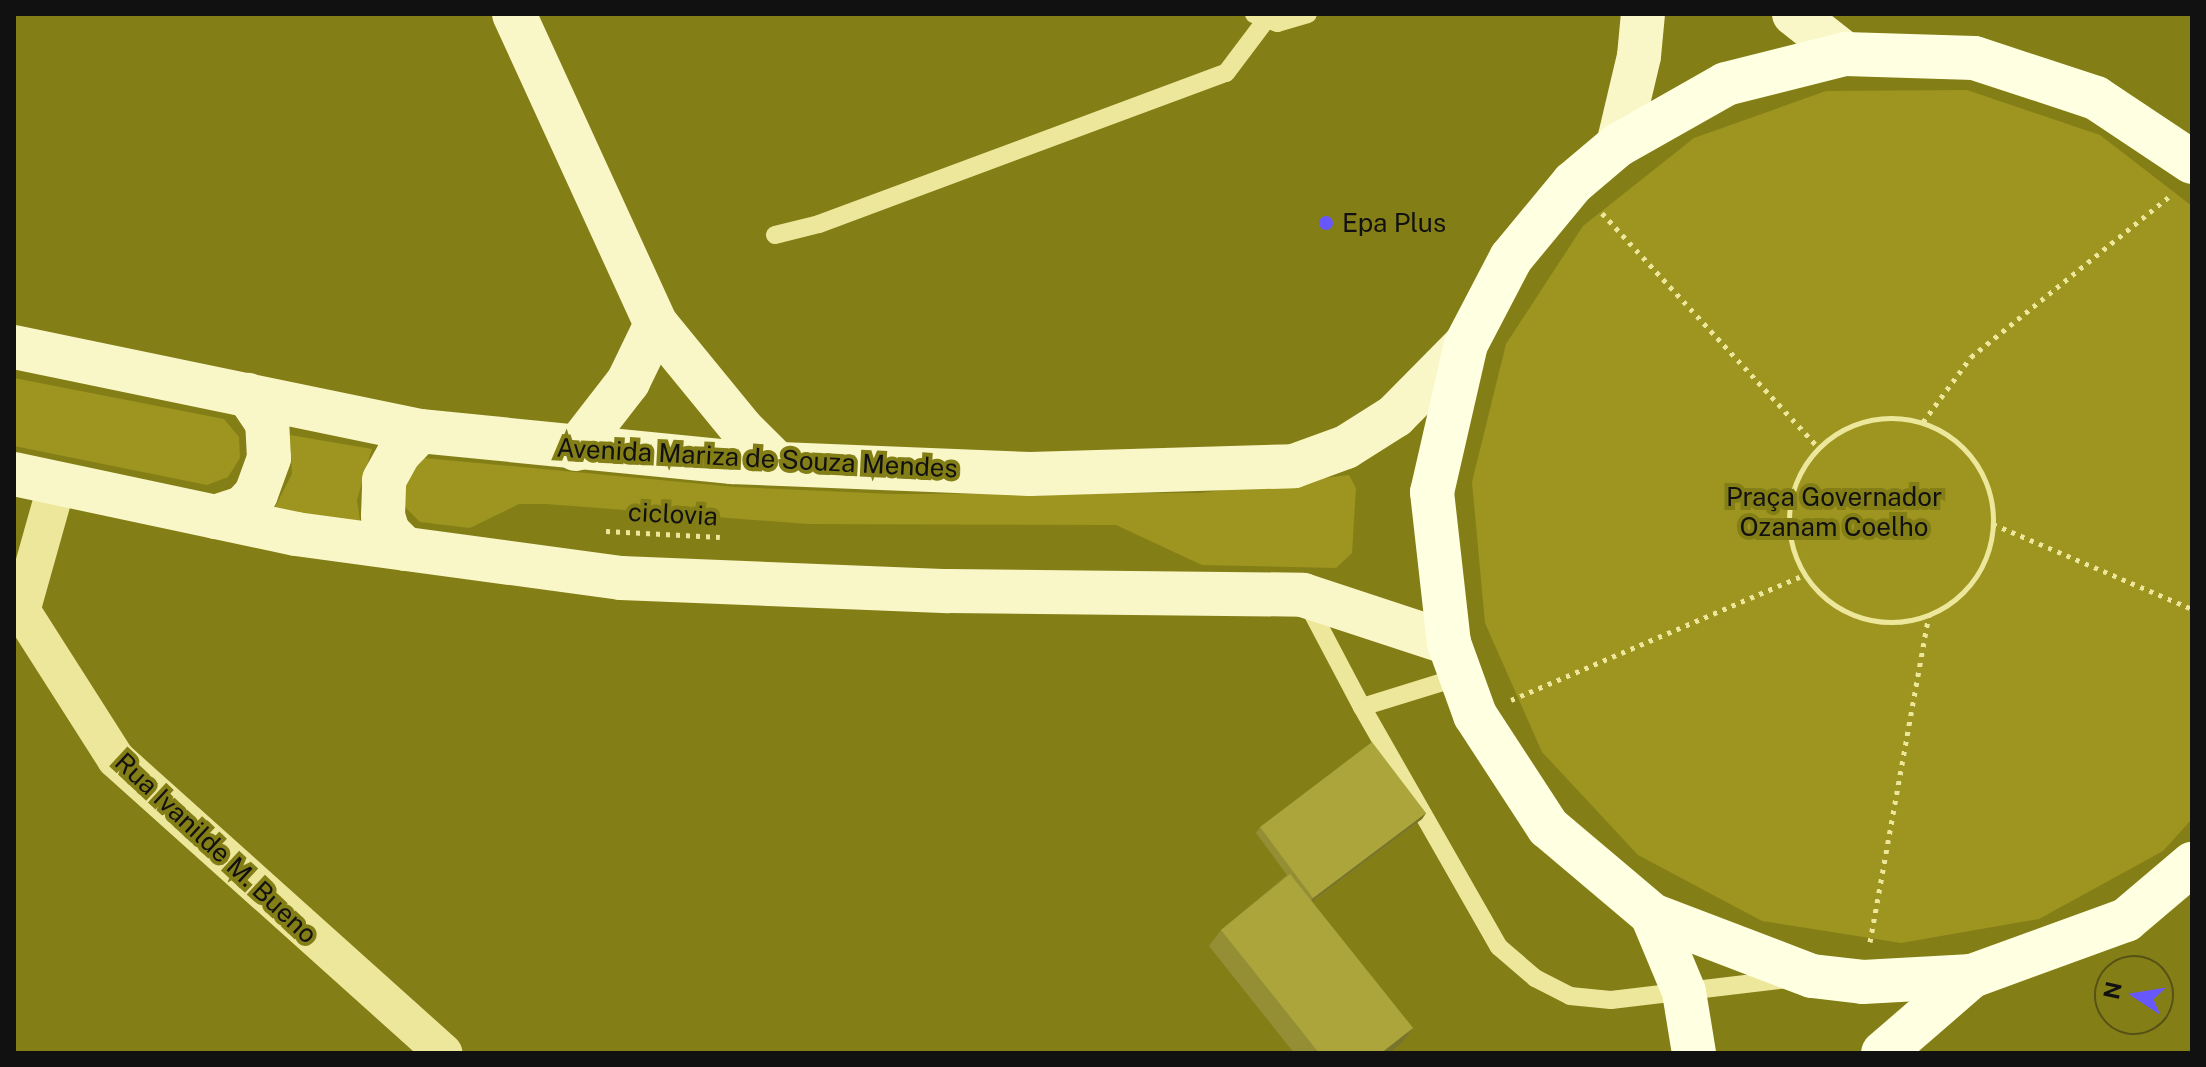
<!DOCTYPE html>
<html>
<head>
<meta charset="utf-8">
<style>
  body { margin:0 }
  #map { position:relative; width:2206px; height:1067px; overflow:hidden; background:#847e17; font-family:"Public Sans",sans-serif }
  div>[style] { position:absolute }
  .green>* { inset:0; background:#9d9520 }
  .path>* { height:5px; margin-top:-2.5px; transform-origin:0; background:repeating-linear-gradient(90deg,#ede79c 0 4px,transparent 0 10px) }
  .path>.ring { margin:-2.5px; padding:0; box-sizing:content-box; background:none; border:5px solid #ede79c; border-radius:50% }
  .lane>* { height:18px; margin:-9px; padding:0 9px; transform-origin:9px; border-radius:9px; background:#ede79c }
  .street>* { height:38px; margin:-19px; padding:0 19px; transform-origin:19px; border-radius:19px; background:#ede79c }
  .secondary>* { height:44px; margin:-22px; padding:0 22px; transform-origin:22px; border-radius:22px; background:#f9f7c8 }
  .primary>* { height:44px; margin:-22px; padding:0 22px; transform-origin:22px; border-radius:22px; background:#ffffe1 }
  .wall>* { inset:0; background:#948e34 }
  .shaded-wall>* { inset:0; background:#78742a }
  .building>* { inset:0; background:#aca53c }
  .dots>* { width:22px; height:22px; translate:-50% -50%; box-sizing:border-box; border:4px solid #847e17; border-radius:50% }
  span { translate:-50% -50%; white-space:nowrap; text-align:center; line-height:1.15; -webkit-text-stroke:8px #847e17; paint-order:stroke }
  .poi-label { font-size:26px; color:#111 }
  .left { translate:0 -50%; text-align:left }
  .street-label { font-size:26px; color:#111 }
  .park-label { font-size:26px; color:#111 }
  .frame { position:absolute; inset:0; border:16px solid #111; pointer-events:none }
  .north { position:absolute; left:2094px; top:955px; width:80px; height:80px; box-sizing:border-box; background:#847e17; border:2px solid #565215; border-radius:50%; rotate:282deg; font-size:22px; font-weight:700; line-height:32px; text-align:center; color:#111 }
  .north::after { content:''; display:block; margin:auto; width:28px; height:36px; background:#6757ff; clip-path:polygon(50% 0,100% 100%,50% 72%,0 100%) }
</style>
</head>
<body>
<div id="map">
  <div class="green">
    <i style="clip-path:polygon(1967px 90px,2100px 135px,2192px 206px,2192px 819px,2163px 851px,2039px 919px,1901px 943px,1762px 921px,1638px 855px,1542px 752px,1485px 623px,1472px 482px,1506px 344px,1583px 226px,1694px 138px,1826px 91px)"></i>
    <i style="clip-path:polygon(14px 378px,224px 419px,239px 437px,240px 458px,228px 477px,207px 485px,14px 446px)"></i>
    <i style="clip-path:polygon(290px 435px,372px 449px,357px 500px,361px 527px,274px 509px,292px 474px)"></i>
    <i style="clip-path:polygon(424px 458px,735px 487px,892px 494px,1200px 493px,1349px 475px,1356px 488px,1352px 553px,1336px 568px,1202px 565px,1116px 525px,808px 524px,546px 504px,519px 504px,470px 528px,420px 522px,404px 506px,402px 483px)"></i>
  </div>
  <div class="path">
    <i style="left:1602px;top:213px;width:318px;rotate:47.3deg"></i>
    <i class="ring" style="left:1789px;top:418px;width:199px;height:199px"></i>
    <i style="left:1923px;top:422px;width:81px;rotate:-53.6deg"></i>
    <i style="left:1971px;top:357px;width:256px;rotate:-39deg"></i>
    <i style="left:1993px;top:524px;width:216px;rotate:23.1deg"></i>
    <i style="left:606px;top:531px;width:114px;rotate:3deg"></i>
    <i style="left:1511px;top:700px;width:319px;rotate:-23.1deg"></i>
    <i style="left:1870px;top:942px;width:332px;rotate:-79.8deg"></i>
  </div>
  <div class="lane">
    <i style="left:1254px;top:14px;width:25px;rotate:21deg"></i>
    <i style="left:1277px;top:23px;width:32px;rotate:-16deg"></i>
    <i style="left:775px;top:235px;width:45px;rotate:-14deg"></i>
    <i style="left:819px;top:224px;width:434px;rotate:-20.4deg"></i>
    <i style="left:1226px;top:73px;width:66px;rotate:-53deg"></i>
    <i style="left:1306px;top:601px;width:120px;rotate:62.2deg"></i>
    <i style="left:1362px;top:707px;width:102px;rotate:-17.2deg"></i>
    <i style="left:1362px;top:707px;width:276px;rotate:60.3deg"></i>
    <i style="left:1499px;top:947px;width:48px;rotate:40.7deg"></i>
    <i style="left:1535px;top:978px;width:39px;rotate:27deg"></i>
    <i style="left:1570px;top:996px;width:41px;rotate:5.6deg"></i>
    <i style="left:1611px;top:1000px;width:177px;rotate:-6.8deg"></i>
  </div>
  <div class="street">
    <i style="left:14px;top:599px;width:190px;rotate:57.5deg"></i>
    <i style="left:116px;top:759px;width:440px;rotate:41.9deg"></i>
    <i style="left:20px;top:615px;width:137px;rotate:-74.3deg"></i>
  </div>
  <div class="secondary">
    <i style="left:514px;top:14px;width:341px;rotate:65.4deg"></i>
    <i style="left:656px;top:324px;width:134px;rotate:50.7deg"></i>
    <i style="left:741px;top:428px;width:49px;rotate:45deg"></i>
    <i style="left:1794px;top:14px;width:65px;rotate:38.1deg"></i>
    <i style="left:1618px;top:145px;width:91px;rotate:-76.7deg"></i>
    <i style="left:1639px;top:56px;width:42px;rotate:-84.6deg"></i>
    <i style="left:14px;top:347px;width:415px;rotate:11.7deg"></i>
    <i style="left:420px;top:431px;width:314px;rotate:5.7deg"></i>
    <i style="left:732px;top:462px;width:298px;rotate:2.3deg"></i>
    <i style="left:1030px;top:474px;width:264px;rotate:-1.7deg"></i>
    <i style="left:1294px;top:466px;width:55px;rotate:-20.1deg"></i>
    <i style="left:1346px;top:447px;width:58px;rotate:-32.3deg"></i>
    <i style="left:1395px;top:416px;width:101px;rotate:-45.4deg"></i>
    <i style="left:576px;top:449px;width:85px;rotate:-52.2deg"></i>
    <i style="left:628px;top:382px;width:64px;rotate:-64.2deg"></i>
    <i style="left:14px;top:474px;width:288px;rotate:12deg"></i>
    <i style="left:296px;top:534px;width:328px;rotate:7.7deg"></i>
    <i style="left:621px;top:578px;width:328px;rotate:2.3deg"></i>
    <i style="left:949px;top:591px;width:354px;rotate:0.6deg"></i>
    <i style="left:1303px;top:595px;width:154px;rotate:18.2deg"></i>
    <i style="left:215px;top:517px;width:29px;rotate:-18deg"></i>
    <i style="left:243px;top:508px;width:19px;rotate:-47deg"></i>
    <i style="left:256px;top:494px;width:38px;rotate:-70deg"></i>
    <i style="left:269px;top:458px;width:35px;rotate:-93deg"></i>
    <i style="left:267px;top:423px;width:34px;rotate:-124deg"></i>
    <i style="left:405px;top:549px;width:24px;rotate:-135deg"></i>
    <i style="left:388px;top:532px;width:17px;rotate:-107deg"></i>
    <i style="left:383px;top:516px;width:36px;rotate:-88deg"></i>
    <i style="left:384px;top:480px;width:31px;rotate:-61deg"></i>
    <i style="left:399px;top:453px;width:30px;rotate:-46deg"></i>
  </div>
  <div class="primary">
    <i style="left:2192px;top:162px;width:115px;rotate:-146.3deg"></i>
    <i style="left:2096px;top:98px;width:128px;rotate:-161.8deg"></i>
    <i style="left:1974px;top:58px;width:129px;rotate:-178.2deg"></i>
    <i style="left:1845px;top:54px;width:123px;rotate:165.9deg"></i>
    <i style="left:1726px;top:84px;width:124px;rotate:150.5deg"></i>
    <i style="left:1618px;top:145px;width:59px;rotate:139.8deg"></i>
    <i style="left:1573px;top:183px;width:97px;rotate:129.6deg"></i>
    <i style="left:1511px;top:258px;width:97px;rotate:117.6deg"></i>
    <i style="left:1466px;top:344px;width:152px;rotate:102.9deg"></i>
    <i style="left:1432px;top:492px;width:152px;rotate:83.6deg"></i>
    <i style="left:1449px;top:643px;width:77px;rotate:70.1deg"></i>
    <i style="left:1475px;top:715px;width:134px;rotate:56.9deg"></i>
    <i style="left:1548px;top:827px;width:136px;rotate:40.2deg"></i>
    <i style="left:1652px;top:915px;width:171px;rotate:20.9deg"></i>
    <i style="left:1812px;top:976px;width:51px;rotate:6.7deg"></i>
    <i style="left:1863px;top:982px;width:109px;rotate:-3.2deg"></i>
    <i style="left:1972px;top:976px;width:164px;rotate:-20deg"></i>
    <i style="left:2126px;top:920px;width:87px;rotate:-40.3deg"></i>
    <i style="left:1652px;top:915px;width:83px;rotate:67.4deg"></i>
    <i style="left:1684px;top:992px;width:62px;rotate:80.7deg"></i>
    <i style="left:1883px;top:1053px;width:118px;rotate:-40.9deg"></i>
  </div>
  <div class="wall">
    <i style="clip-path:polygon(1426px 813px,1422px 819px,1312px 902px,1413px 1028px,1401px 1044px,1390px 1053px,1294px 1053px,1209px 946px,1221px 930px,1287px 875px,1256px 833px,1260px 827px)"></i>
  </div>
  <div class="shaded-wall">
    <i style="clip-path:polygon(1426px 813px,1422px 819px,1309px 904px,1313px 898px)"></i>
    <i style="clip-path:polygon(1413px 1028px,1401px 1044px,1390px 1053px,1381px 1053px)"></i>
  </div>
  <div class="building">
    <i style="clip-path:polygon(1372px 742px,1426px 813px,1313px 898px,1260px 827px)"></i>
    <i style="clip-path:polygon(1290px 874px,1413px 1028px,1381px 1053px,1319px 1053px,1221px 930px)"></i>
  </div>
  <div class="dots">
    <i style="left:1326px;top:223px;background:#6757ff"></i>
  </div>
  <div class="poi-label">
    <span class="left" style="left:1342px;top:223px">Epa Plus</span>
  </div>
  <div class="street-label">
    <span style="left:757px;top:458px;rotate:3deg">Avenida Mariza de Souza Mendes</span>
    <span style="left:673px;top:514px;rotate:3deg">ciclovia</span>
    <span style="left:216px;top:848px;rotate:43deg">Rua Ivanilde M. Bueno</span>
  </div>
  <div class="park-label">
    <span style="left:1834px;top:512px">Praça Governador<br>Ozanam Coelho</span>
  </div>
  <div class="frame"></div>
  <div class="north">N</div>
</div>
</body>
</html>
